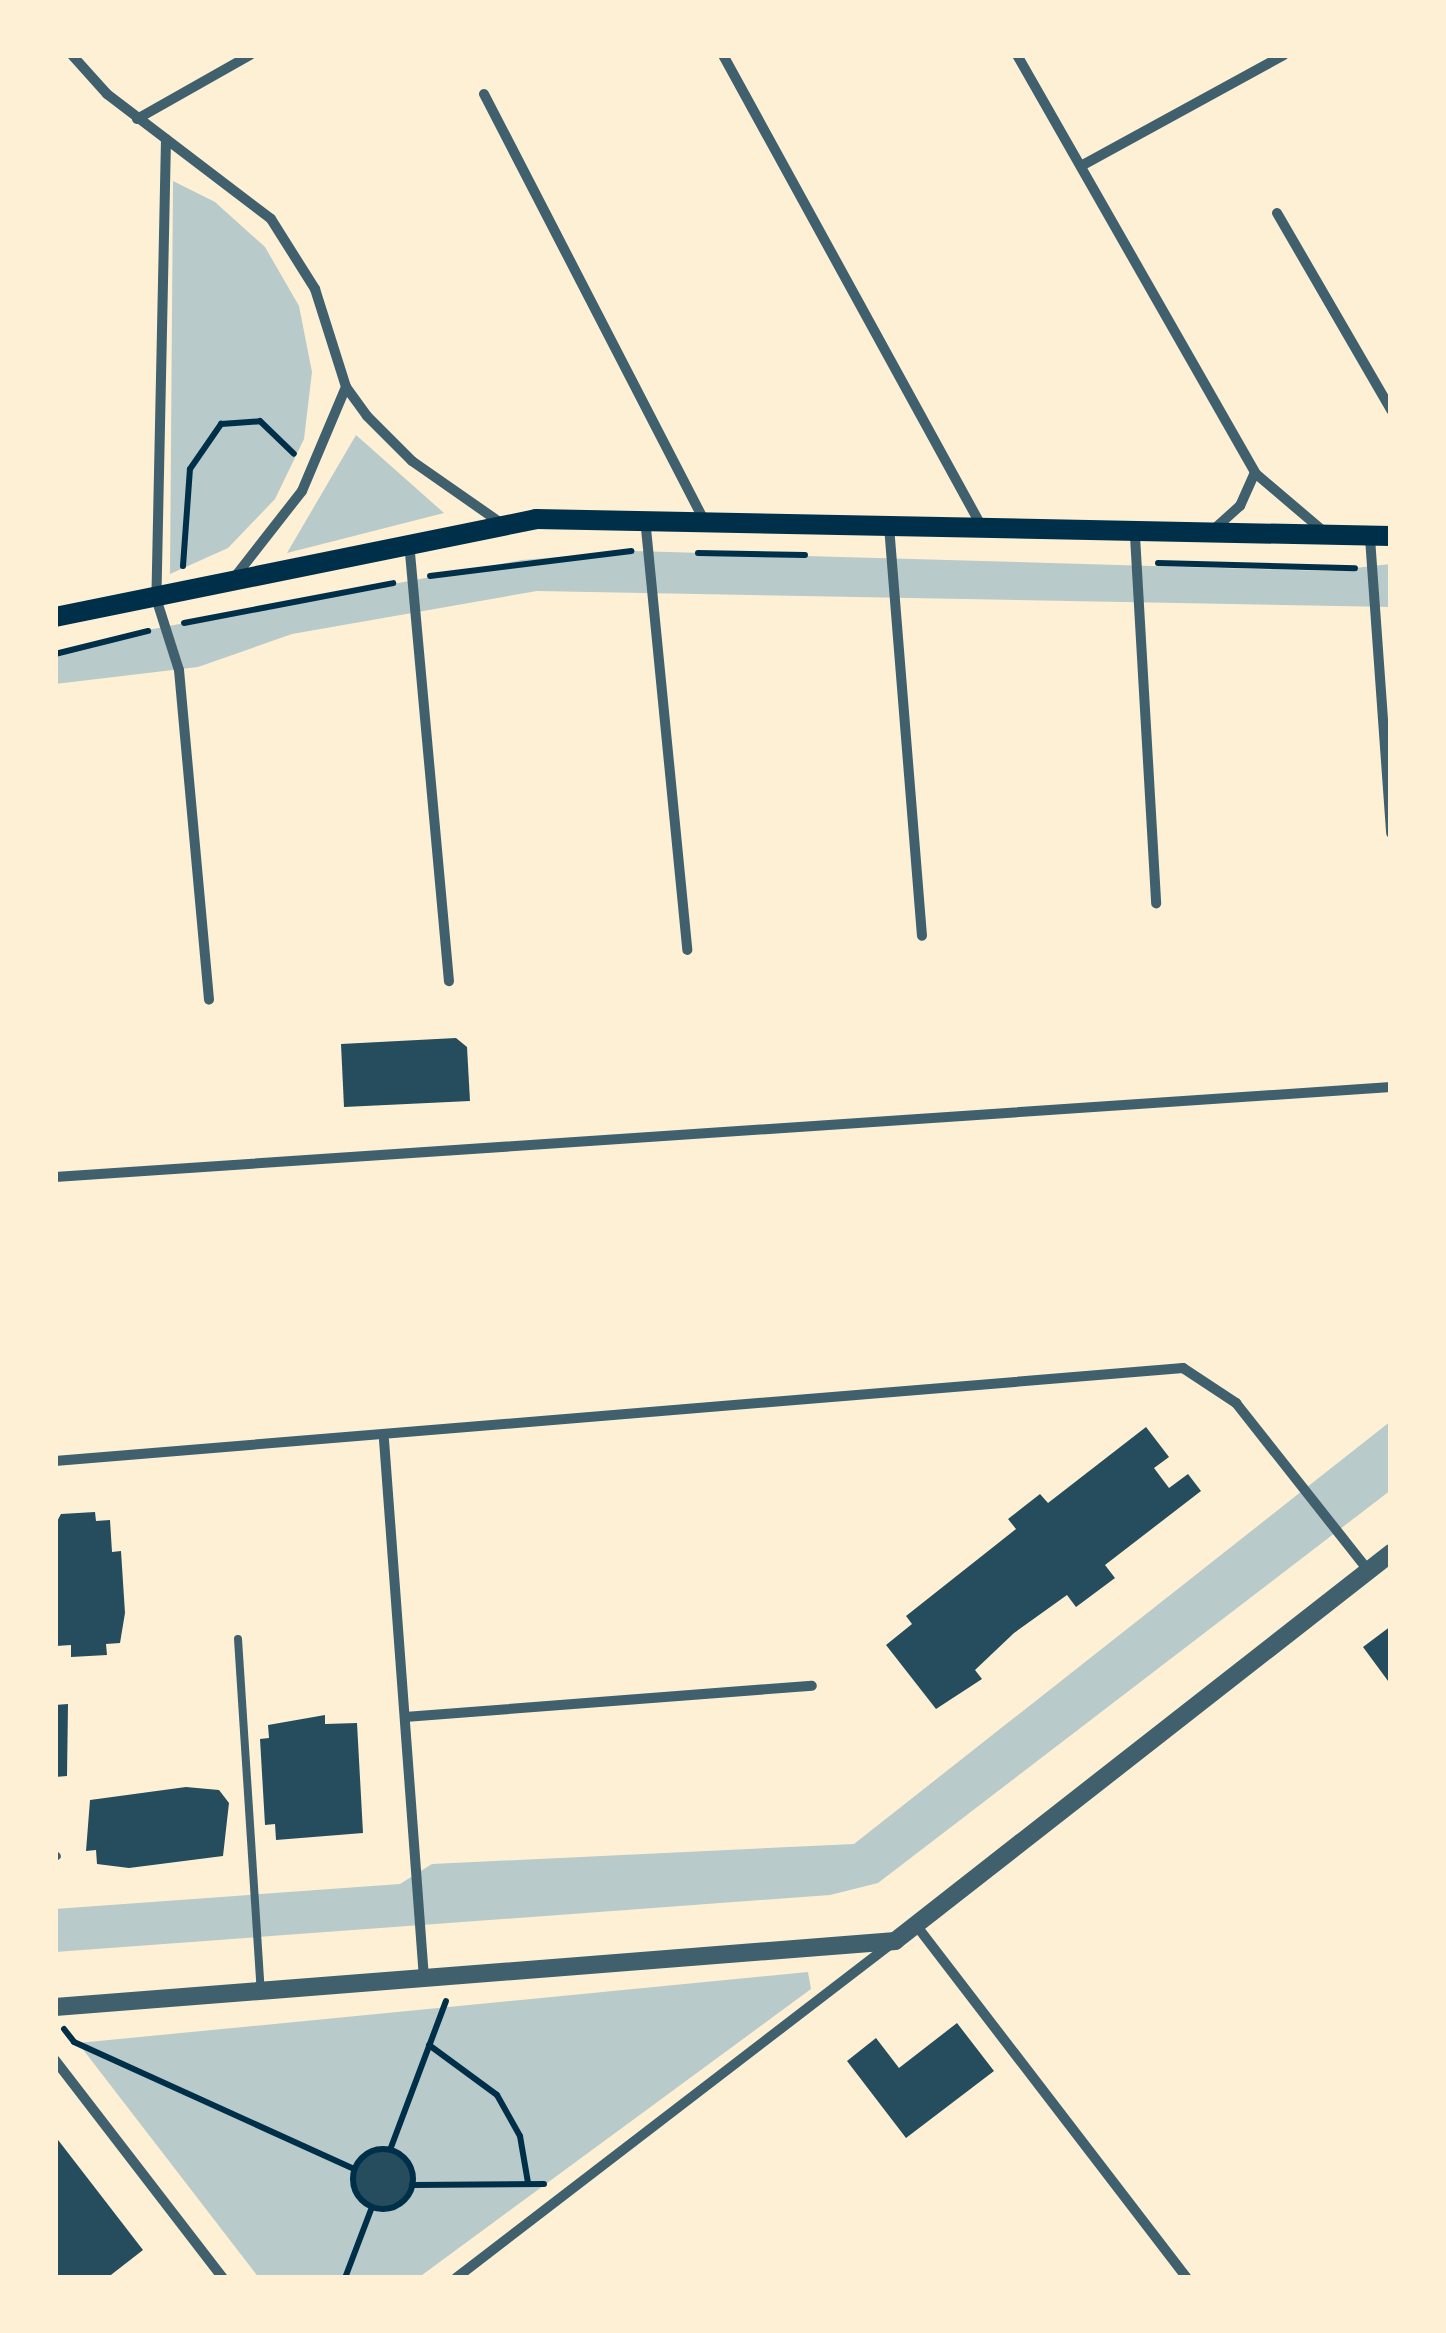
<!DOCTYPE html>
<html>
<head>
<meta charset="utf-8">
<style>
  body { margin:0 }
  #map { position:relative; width:1446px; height:2333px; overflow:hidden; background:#fdf0d5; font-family:"Roboto Condensed",sans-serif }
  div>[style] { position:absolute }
  .green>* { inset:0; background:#b9caca }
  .building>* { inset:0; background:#264d5e }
  .round { border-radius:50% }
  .path>* { height:6px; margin:-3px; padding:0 3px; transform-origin:3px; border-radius:3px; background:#003049 }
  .path>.ring { margin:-3px; padding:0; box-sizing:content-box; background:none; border:6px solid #003049; border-radius:50% }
  .service>* { height:8px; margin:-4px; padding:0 4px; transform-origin:4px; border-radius:4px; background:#3f606c }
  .minor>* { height:10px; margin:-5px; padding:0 5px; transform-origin:5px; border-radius:5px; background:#3f606c }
  .tertiary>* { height:18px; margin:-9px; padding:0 9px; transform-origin:9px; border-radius:9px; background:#3f606c }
  .secondary>* { height:20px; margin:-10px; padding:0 10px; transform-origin:10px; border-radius:10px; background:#003049 }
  span { translate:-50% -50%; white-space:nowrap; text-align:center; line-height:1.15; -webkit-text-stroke:8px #fdf0d5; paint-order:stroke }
  .frame { position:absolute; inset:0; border:58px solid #fdf0d5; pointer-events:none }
</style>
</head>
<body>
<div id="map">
  <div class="green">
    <i style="clip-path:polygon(173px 181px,215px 202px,265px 247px,299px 306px,312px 372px,304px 439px,275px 499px,228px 548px,170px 574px)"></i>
    <i style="clip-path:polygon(356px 435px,444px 513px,287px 553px)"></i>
    <i style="clip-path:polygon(634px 551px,1328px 571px,1391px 564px,1391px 607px,537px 591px,292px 634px,198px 667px,55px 684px,55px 654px,153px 629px,522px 560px)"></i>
    <i style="clip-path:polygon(1391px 1421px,1391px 1490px,878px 1883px,830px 1895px,55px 1952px,55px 1909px,400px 1884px,432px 1864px,854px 1844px)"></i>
    <i style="clip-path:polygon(808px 1972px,811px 1989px,418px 2278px,259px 2278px,78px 2043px)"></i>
  </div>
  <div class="building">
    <i style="clip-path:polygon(456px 1038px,467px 1047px,470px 1101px,344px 1107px,341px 1044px)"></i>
    <i style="clip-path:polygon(1146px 1427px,1169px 1457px,1154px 1468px,1169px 1488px,1188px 1474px,1201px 1491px,1105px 1565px,1115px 1578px,1076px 1607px,1067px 1595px,1014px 1633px,975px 1670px,982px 1679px,936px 1709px,886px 1645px,912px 1624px,906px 1616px,1016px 1529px,1008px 1519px,1040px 1494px,1048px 1503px)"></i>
    <i style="clip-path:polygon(95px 1512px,96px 1521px,110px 1520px,112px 1552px,121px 1551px,125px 1613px,120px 1643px,106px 1644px,107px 1655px,71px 1657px,71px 1645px,56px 1646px,55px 1525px,61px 1514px)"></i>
    <i style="clip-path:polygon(1391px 1626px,1391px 1685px,1363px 1647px)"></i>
    <i style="clip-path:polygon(68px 1704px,67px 1776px,55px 1777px,55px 1705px)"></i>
    <i style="clip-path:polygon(325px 1715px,325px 1724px,357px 1723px,363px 1833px,276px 1840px,275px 1824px,265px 1825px,260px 1739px,269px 1738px,268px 1725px)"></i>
    <i style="clip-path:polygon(186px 1787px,219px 1790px,229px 1803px,223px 1856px,129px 1868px,97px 1864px,96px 1850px,86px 1851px,90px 1800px)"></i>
    <i style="clip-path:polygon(957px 2023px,994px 2071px,906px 2138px,847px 2061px,876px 2038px,899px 2068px)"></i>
    <i style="clip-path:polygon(55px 2136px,143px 2250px,107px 2278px,55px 2278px)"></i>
    <i class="round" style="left:353px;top:2149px;width:60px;height:60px"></i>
  </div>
  <div class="path">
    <i style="left:698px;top:553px;width:107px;rotate:1.1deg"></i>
    <i style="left:1158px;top:563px;width:197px;rotate:1.5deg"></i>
    <i style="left:183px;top:566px;width:97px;rotate:-85.9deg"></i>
    <i style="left:190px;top:469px;width:55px;rotate:-55.4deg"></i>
    <i style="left:221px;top:424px;width:39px;rotate:-4deg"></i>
    <i style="left:260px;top:421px;width:47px;rotate:44.1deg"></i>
    <i style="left:430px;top:576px;width:203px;rotate:-7.1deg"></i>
    <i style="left:184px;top:623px;width:213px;rotate:-10.8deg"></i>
    <i style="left:55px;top:654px;width:96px;rotate:-13.9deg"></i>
    <i style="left:64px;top:2029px;width:16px;rotate:52deg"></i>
    <i style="left:74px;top:2042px;width:307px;rotate:24.4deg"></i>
    <i style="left:429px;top:2045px;width:84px;rotate:36.3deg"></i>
    <i style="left:497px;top:2095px;width:47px;rotate:60.7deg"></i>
    <i style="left:520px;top:2136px;width:48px;rotate:80.3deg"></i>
    <i class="ring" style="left:353px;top:2149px;width:54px;height:54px"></i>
    <i style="left:390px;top:2150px;width:159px;rotate:-69.4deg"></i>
    <i style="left:412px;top:2185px;width:132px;rotate:-0.4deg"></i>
    <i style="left:345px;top:2278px;width:76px;rotate:-69.2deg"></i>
  </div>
  <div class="service">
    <i style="left:238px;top:1639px;width:353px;rotate:86.3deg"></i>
    <i style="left:55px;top:1857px;width:2px;rotate:-27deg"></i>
  </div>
  <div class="minor">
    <i style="left:72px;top:55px;width:52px;rotate:48.1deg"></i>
    <i style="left:107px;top:94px;width:206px;rotate:37.3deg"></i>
    <i style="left:271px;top:219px;width:83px;rotate:57.8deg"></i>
    <i style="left:315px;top:289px;width:103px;rotate:72.4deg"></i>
    <i style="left:346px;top:387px;width:36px;rotate:54deg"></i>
    <i style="left:367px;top:416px;width:64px;rotate:45deg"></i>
    <i style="left:412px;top:461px;width:108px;rotate:34.9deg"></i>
    <i style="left:723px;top:55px;width:541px;rotate:61.25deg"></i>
    <i style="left:1017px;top:55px;width:481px;rotate:60.3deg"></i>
    <i style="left:1255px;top:473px;width:88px;rotate:40.4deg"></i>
    <i style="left:484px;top:94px;width:478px;rotate:62.7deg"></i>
    <i style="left:137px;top:119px;width:130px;rotate:-29.5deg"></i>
    <i style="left:166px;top:139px;width:459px;rotate:91.2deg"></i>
    <i style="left:156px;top:598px;width:76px;rotate:72.3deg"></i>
    <i style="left:179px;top:670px;width:331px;rotate:84.8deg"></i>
    <i style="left:1081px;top:166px;width:231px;rotate:-28.7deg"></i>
    <i style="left:1277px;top:213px;width:228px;rotate:59.9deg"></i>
    <i style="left:645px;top:518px;width:434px;rotate:84.4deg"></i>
    <i style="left:889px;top:526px;width:411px;rotate:85.4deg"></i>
    <i style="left:1212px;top:531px;width:38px;rotate:-42deg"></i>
    <i style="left:1240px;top:506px;width:36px;rotate:-66deg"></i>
    <i style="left:1135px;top:536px;width:368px;rotate:86.7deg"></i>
    <i style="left:1370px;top:538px;width:296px;rotate:85.9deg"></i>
    <i style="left:409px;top:542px;width:441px;rotate:84.8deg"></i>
    <i style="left:234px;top:578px;width:110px;rotate:-52deg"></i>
    <i style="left:302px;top:491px;width:113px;rotate:-67.1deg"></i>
    <i style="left:55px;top:1177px;width:1339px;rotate:-3.85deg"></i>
    <i style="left:384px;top:1440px;width:539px;rotate:85.75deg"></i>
    <i style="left:55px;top:1461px;width:1132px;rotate:-4.71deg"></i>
    <i style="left:1183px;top:1368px;width:64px;rotate:33.4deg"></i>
    <i style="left:1236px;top:1403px;width:213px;rotate:51.7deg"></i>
    <i style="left:405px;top:1717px;width:408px;rotate:-4.4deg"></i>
    <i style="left:916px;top:1925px;width:445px;rotate:52.5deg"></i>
    <i style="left:55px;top:2060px;width:275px;rotate:52.4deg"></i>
    <i style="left:456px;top:2278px;width:548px;rotate:-37.52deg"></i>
  </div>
  <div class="tertiary">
    <i style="left:55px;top:2007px;width:843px;rotate:-4.49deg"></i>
    <i style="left:895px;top:1941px;width:630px;rotate:-38.03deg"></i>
  </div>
  <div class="secondary">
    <i style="left:55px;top:617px;width:491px;rotate:-11.5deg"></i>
    <i style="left:536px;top:519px;width:855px;rotate:1.14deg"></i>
  </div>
  <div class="frame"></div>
</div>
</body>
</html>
